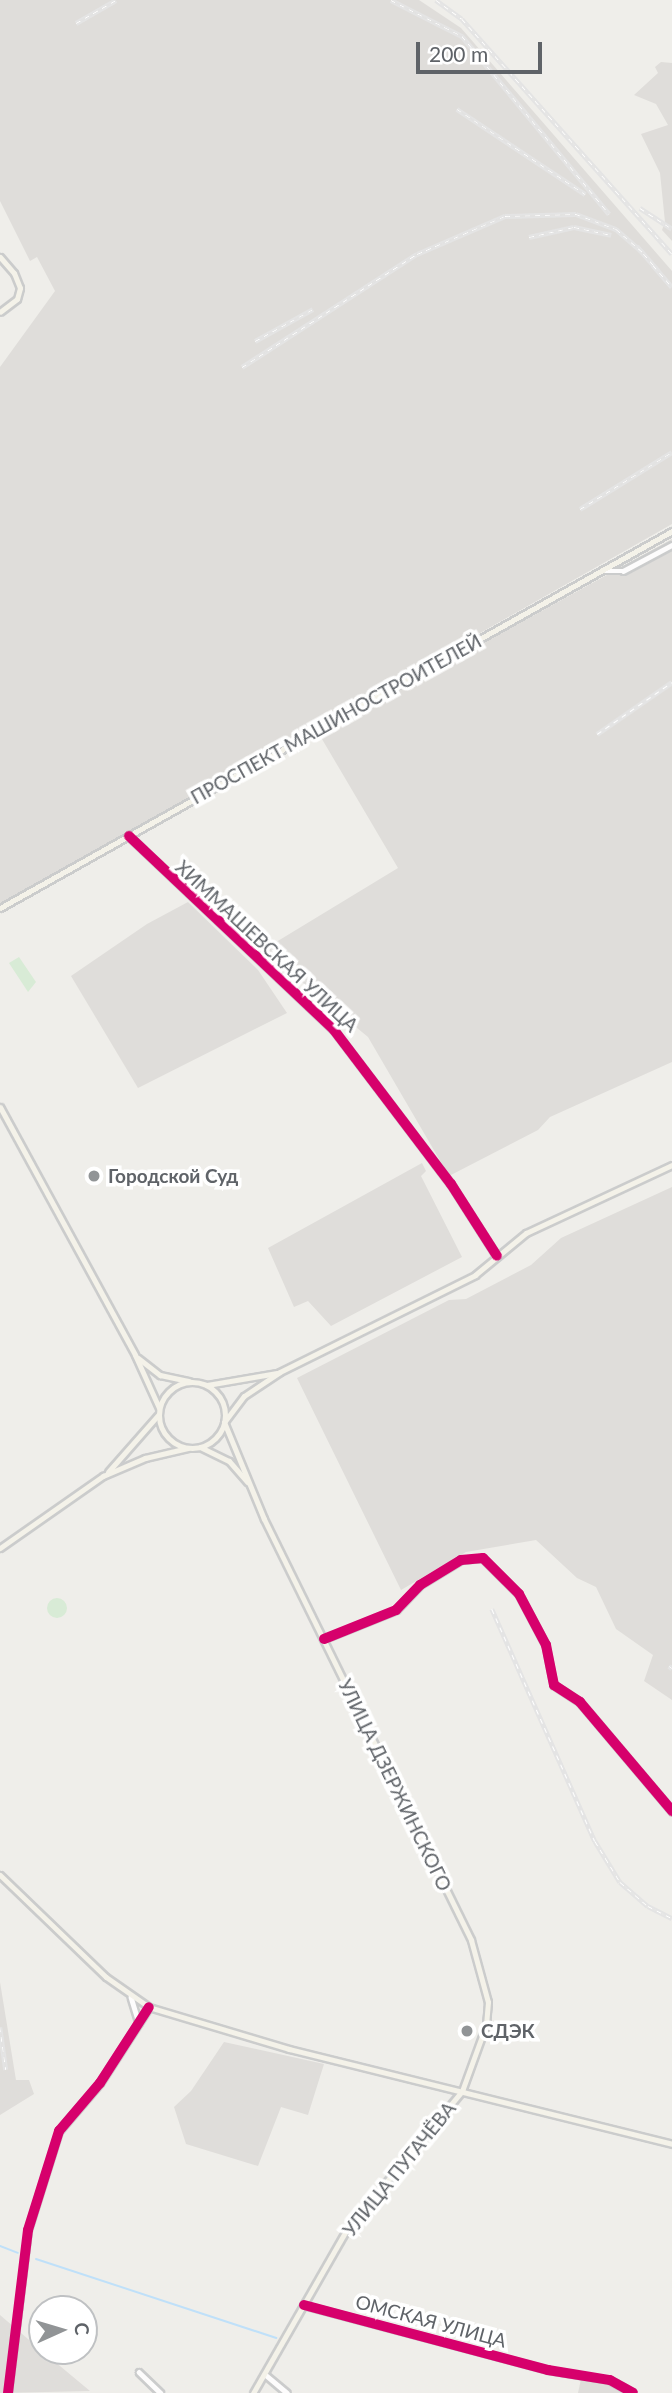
<!DOCTYPE html>
<html>
<head>
<meta charset="utf-8">
<style>
  body { margin:0 }
  #map { position:relative; width:672px; height:2393px; overflow:hidden; background:#efeeea; font-family:Lato,sans-serif }
  div>[style] { position:absolute }
  .industrial>* { inset:0; background:#dfddda }
  .green>* { inset:0; background:#d8ebd6 }
  .round { border-radius:50% }
  .stream>* { height:2px; margin:-1px; padding:0 1px; transform-origin:1px; border-radius:1px; background:#bfe0f9 }
  .roads { filter:drop-shadow(2px 0 #cbcccc) drop-shadow(-2px 0 #cbcccc) drop-shadow(0 2px #cbcccc) drop-shadow(0 -2px #cbcccc) }
  .minor>* { height:4.5px; margin:-2.25px; padding:0 2.25px; transform-origin:2.25px; border-radius:2.25px; background:#fdfcfc }
  .major>* { height:5px; margin:-2.5px; padding:0 2.5px; transform-origin:2.5px; border-radius:2.5px; background:#f4f2e9 }
  .major>.ring { margin:-2.5px; padding:0; box-sizing:content-box; background:none; border:5px solid #f4f2e9; border-radius:50% }
  .rail>* { height:4.5px; margin-top:-2.25px; transform-origin:0; background:repeating-linear-gradient(90deg,#fff 0 5px,#e4e4e4 0 10px); box-sizing:border-box; border-block:2px solid #e4e4e4 }
  .cycleway>* { height:10px; margin:-5px; padding:0 5px; transform-origin:5px; border-radius:5px; background:#d6006c }
  .dots>* { width:19px; height:19px; translate:-50% -50%; box-sizing:border-box; border:4px solid #fff; border-radius:50% }
  span { translate:-50% -50%; white-space:nowrap; text-align:center; line-height:1.15; -webkit-text-stroke:7px #fff; paint-order:stroke }
  .street-label { font-size:19px; color:#5f6368 }
  .poi-label { font-size:19px; color:#5f6368; font-weight:700 }
  .left { translate:0 -50%; text-align:left }
  .north { position:absolute; left:28px; top:2295px; width:70px; height:70px; box-sizing:border-box; background:#fff; border:2px solid #bfc1c3; border-radius:50%; rotate:86deg; font-size:19px; font-weight:700; line-height:28px; text-align:center; color:#5f6368 }
  .north::after { content:''; display:block; margin:auto; width:24px; height:32px; background:#919496; clip-path:polygon(50% 0,100% 100%,50% 72%,0 100%) }
  .scale { position:absolute; left:416px; top:42px; width:126px; height:32px; box-sizing:border-box; border:4px solid #5f6368; border-top:0; padding-left:9px; font-size:21px; line-height:24px; white-space:nowrap; color:#5f6368; -webkit-text-stroke:5px #fff; paint-order:stroke }
</style>
</head>
<body>
<div id="map">
  <div class="industrial">
    <i style="clip-path:polygon(0 0,419px 0,461px 28px,672px 271px,672px 524px,0 906px,0 367px,55px 291px,37px 257px,30px 261px,0 201px)"></i>
    <i style="clip-path:polygon(661px 62px,672px 63px,672px 241px,662px 230px,665px 222px,660px 173px,641px 134px,668px 125px,656px 104px,634px 95px,658px 73px,655px 67px)"></i>
    <i style="clip-path:polygon(672px 539px,672px 1062px,550px 1117px,538px 1130px,449px 1176px,368px 1037px,263px 950px,398px 868px,319px 734px)"></i>
    <i style="clip-path:polygon(188px 902px,258px 970px,287px 1013px,138px 1088px,71px 976px,147px 924px)"></i>
    <i style="clip-path:polygon(422px 1163px,426px 1171px,421px 1176px,462px 1257px,331px 1326px,308px 1301px,294px 1307px,268px 1248px)"></i>
    <i style="clip-path:polygon(672px 1187px,672px 1700px,644px 1681px,653px 1655px,616px 1629px,596px 1587px,577px 1578px,536px 1540px,466px 1552px,401px 1590px,297px 1378px,449px 1300px,466px 1299px,531px 1265px,561px 1238px)"></i>
    <i style="clip-path:polygon(0 1982px,16px 2080px,29px 2080px,34px 2094px,0 2115px)"></i>
    <i style="clip-path:polygon(224px 2042px,324px 2064px,308px 2115px,281px 2107px,258px 2166px,186px 2144px,174px 2107px,191px 2091px)"></i>
    <i style="clip-path:polygon(0 2315px,42px 2351px,90px 2391px,0 2393px)"></i>
    <i style="clip-path:polygon(581px 2379px,620px 2387px,626px 2393px,578px 2393px)"></i>
  </div>
  <div class="green">
    <i style="clip-path:polygon(19px 957px,36px 982px,28px 992px,9px 963px)"></i>
    <i class="round" style="left:47px;top:1598px;width:20px;height:20px"></i>
  </div>
  <div class="stream">
    <i style="left:0;top:2246px;width:19px;rotate:21deg"></i>
    <i style="left:36px;top:2259px;width:253px;rotate:18.2deg"></i>
  </div>
  <div class="roads">
    <div class="minor">
      <i style="left:604px;top:571px;width:19px"></i>
      <i style="left:623px;top:571px;width:55px;rotate:-28deg"></i>
      <i style="left:129px;top:836px;width:282px;rotate:43.4deg"></i>
      <i style="left:334px;top:1030px;width:193px;rotate:52.8deg"></i>
      <i style="left:451px;top:1184px;width:85px;rotate:57.4deg"></i>
      <i style="left:324px;top:1639px;width:78px;rotate:-21.9deg"></i>
      <i style="left:396px;top:1610px;width:35px;rotate:-46deg"></i>
      <i style="left:420px;top:1585px;width:48px;rotate:-31.4deg"></i>
      <i style="left:461px;top:1560px;width:22px;rotate:-5deg"></i>
      <i style="left:483px;top:1558px;width:51px;rotate:45deg"></i>
      <i style="left:519px;top:1594px;width:58px;rotate:62.1deg"></i>
      <i style="left:546px;top:1645px;width:41px;rotate:78.7deg"></i>
      <i style="left:554px;top:1685px;width:31px;rotate:33deg"></i>
      <i style="left:580px;top:1702px;width:143px;rotate:49.8deg"></i>
      <i style="left:131px;top:1997px;width:27px;rotate:73deg"></i>
      <i style="left:304px;top:2305px;width:253px;rotate:14.9deg"></i>
      <i style="left:548px;top:2370px;width:63px;rotate:9.2deg"></i>
      <i style="left:610px;top:2380px;width:26px;rotate:29deg"></i>
      <i style="left:139px;top:2372px;width:30px;rotate:44deg"></i>
      <i style="left:267px;top:2376px;width:26px;rotate:40deg"></i>
      <i style="left:8px;top:2393px;width:164px;rotate:-83deg"></i>
      <i style="left:28px;top:2230px;width:104px;rotate:-72.6deg"></i>
      <i style="left:59px;top:2131px;width:63px;rotate:-49.5deg"></i>
      <i style="left:100px;top:2083px;width:90px;rotate:-57.2deg"></i>
    </div>
    <div class="major">
      <i style="left:0;top:257px;width:21px;rotate:49deg"></i>
      <i style="left:14px;top:273px;width:16px;rotate:68deg"></i>
      <i style="left:20px;top:288px;width:11px;rotate:105deg"></i>
      <i style="left:17px;top:299px;width:21px;rotate:143deg"></i>
      <i style="left:0;top:908px;width:771px;rotate:-29.29deg"></i>
      <i style="left:0;top:1107px;width:282px;rotate:61.4deg"></i>
      <i style="left:135px;top:1355px;width:58px;rotate:65.6deg"></i>
      <i style="left:138px;top:1358px;width:28px;rotate:38deg"></i>
      <i style="left:160px;top:1375px;width:30px;rotate:12deg"></i>
      <i class="ring" style="left:159px;top:1382px;width:61px;height:61px"></i>
      <i style="left:207px;top:1385px;width:71px;rotate:-9.7deg"></i>
      <i style="left:225px;top:1421px;width:31px;rotate:-53deg"></i>
      <i style="left:244px;top:1396px;width:43px;rotate:-33.7deg"></i>
      <i style="left:280px;top:1372px;width:218px;rotate:-26.4deg"></i>
      <i style="left:475px;top:1275px;width:66px;rotate:-39.5deg"></i>
      <i style="left:526px;top:1233px;width:161px;rotate:-25deg"></i>
      <i style="left:224px;top:1422px;width:105px;rotate:67.6deg"></i>
      <i style="left:264px;top:1519px;width:469px;rotate:63.8deg"></i>
      <i style="left:471px;top:1940px;width:64px;rotate:74.7deg"></i>
      <i style="left:488px;top:2002px;width:23px;rotate:95deg"></i>
      <i style="left:486px;top:2025px;width:70px;rotate:110deg"></i>
      <i style="left:462px;top:2091px;width:180px;rotate:129.8deg"></i>
      <i style="left:347px;top:2229px;width:189px;rotate:119.8deg"></i>
      <i style="left:200px;top:1447px;width:32px;rotate:26deg"></i>
      <i style="left:229px;top:1461px;width:28px;rotate:49deg"></i>
      <i style="left:108px;top:1472px;width:77px;rotate:-48.7deg"></i>
      <i style="left:0;top:1548px;width:126px;rotate:-35deg"></i>
      <i style="left:103px;top:1476px;width:46px;rotate:-23.2deg"></i>
      <i style="left:145px;top:1458px;width:44px;rotate:-13.1deg"></i>
      <i style="left:0;top:1875px;width:147px;rotate:43.9deg"></i>
      <i style="left:106px;top:1977px;width:52px;rotate:34.9deg"></i>
      <i style="left:149px;top:2007px;width:146px;rotate:16.7deg"></i>
      <i style="left:289px;top:2049px;width:395px;rotate:13.9deg"></i>
    </div>
  </div>
  <div class="rail">
    <i style="left:391px;top:0;width:80px;rotate:26.9deg"></i>
    <i style="left:462px;top:36px;width:231px;rotate:50.4deg"></i>
    <i style="left:436px;top:0;width:32px;rotate:36deg"></i>
    <i style="left:462px;top:19px;width:315px;rotate:48.2deg"></i>
    <i style="left:76px;top:23px;width:46px;rotate:-29.9deg"></i>
    <i style="left:457px;top:109px;width:154px;rotate:33.6deg"></i>
    <i style="left:640px;top:208px;width:38px;rotate:33deg"></i>
    <i style="left:529px;top:237px;width:46px;rotate:-12.5deg"></i>
    <i style="left:574px;top:227px;width:38px;rotate:12deg"></i>
    <i style="left:637px;top:246px;width:33px;rotate:49deg"></i>
    <i style="left:653px;top:265px;width:29px;rotate:49deg"></i>
    <i style="left:255px;top:341px;width:66px;rotate:-28.9deg"></i>
    <i style="left:242px;top:367px;width:208px;rotate:-32.9deg"></i>
    <i style="left:417px;top:254px;width:96px;rotate:-23.4deg"></i>
    <i style="left:505px;top:216px;width:71px;rotate:-1.6deg"></i>
    <i style="left:576px;top:214px;width:43px;rotate:20.6deg"></i>
    <i style="left:616px;top:229px;width:35px;rotate:41deg"></i>
    <i style="left:580px;top:509px;width:108px;rotate:-31.8deg"></i>
    <i style="left:597px;top:734px;width:91px;rotate:-34.7deg"></i>
    <i style="left:492px;top:1609px;width:254px;rotate:66.1deg"></i>
    <i style="left:595px;top:1841px;width:48px;rotate:58.6deg"></i>
    <i style="left:620px;top:1882px;width:37px;rotate:41deg"></i>
    <i style="left:648px;top:1906px;width:27px;rotate:27deg"></i>
    <i style="left:669px;top:1666px;width:4px;rotate:34deg"></i>
    <i style="left:0;top:2027px;width:43px;rotate:82.1deg"></i>
  </div>
  <div class="cycleway">
    <i style="left:129px;top:836px;width:282px;rotate:43.4deg"></i>
    <i style="left:334px;top:1030px;width:193px;rotate:52.8deg"></i>
    <i style="left:451px;top:1184px;width:85px;rotate:57.4deg"></i>
    <i style="left:324px;top:1639px;width:78px;rotate:-21.9deg"></i>
    <i style="left:396px;top:1610px;width:35px;rotate:-46deg"></i>
    <i style="left:420px;top:1585px;width:48px;rotate:-31.4deg"></i>
    <i style="left:461px;top:1560px;width:22px;rotate:-5deg"></i>
    <i style="left:483px;top:1558px;width:51px;rotate:45deg"></i>
    <i style="left:519px;top:1594px;width:58px;rotate:62.1deg"></i>
    <i style="left:546px;top:1645px;width:41px;rotate:78.7deg"></i>
    <i style="left:554px;top:1685px;width:31px;rotate:33deg"></i>
    <i style="left:580px;top:1702px;width:143px;rotate:49.8deg"></i>
    <i style="left:304px;top:2305px;width:253px;rotate:14.9deg"></i>
    <i style="left:548px;top:2370px;width:63px;rotate:9.2deg"></i>
    <i style="left:610px;top:2380px;width:26px;rotate:29deg"></i>
    <i style="left:8px;top:2393px;width:164px;rotate:-83deg"></i>
    <i style="left:28px;top:2230px;width:104px;rotate:-72.6deg"></i>
    <i style="left:59px;top:2131px;width:63px;rotate:-49.5deg"></i>
    <i style="left:100px;top:2083px;width:90px;rotate:-57.2deg"></i>
  </div>
  <div class="dots">
    <i style="left:94px;top:1176px;background:#919496"></i>
    <i style="left:467px;top:2031px;background:#919496"></i>
  </div>
  <div class="street-label">
    <span style="left:336px;top:719px;rotate:-29deg">ПРОСПЕКТ МАШИНОСТРОИТЕЛЕЙ</span>
    <span style="left:267px;top:946px;rotate:43deg">ХИММАШЕВСКАЯ УЛИЦА</span>
    <span style="left:395px;top:1785px;rotate:64deg">УЛИЦА ДЗЕРЖИНСКОГО</span>
    <span style="left:399px;top:2169px;rotate:-51deg">УЛИЦА ПУГАЧЁВА</span>
    <span style="left:431px;top:2321px;rotate:15deg">ОМСКАЯ УЛИЦА</span>
  </div>
  <div class="poi-label">
    <span class="left" style="left:108px;top:1176px">Городской Суд</span>
    <span class="left" style="left:481px;top:2031px">СДЭК</span>
  </div>
  <div class="north">С</div>
  <div class="scale">200 m</div>
</div>
</body>
</html>
